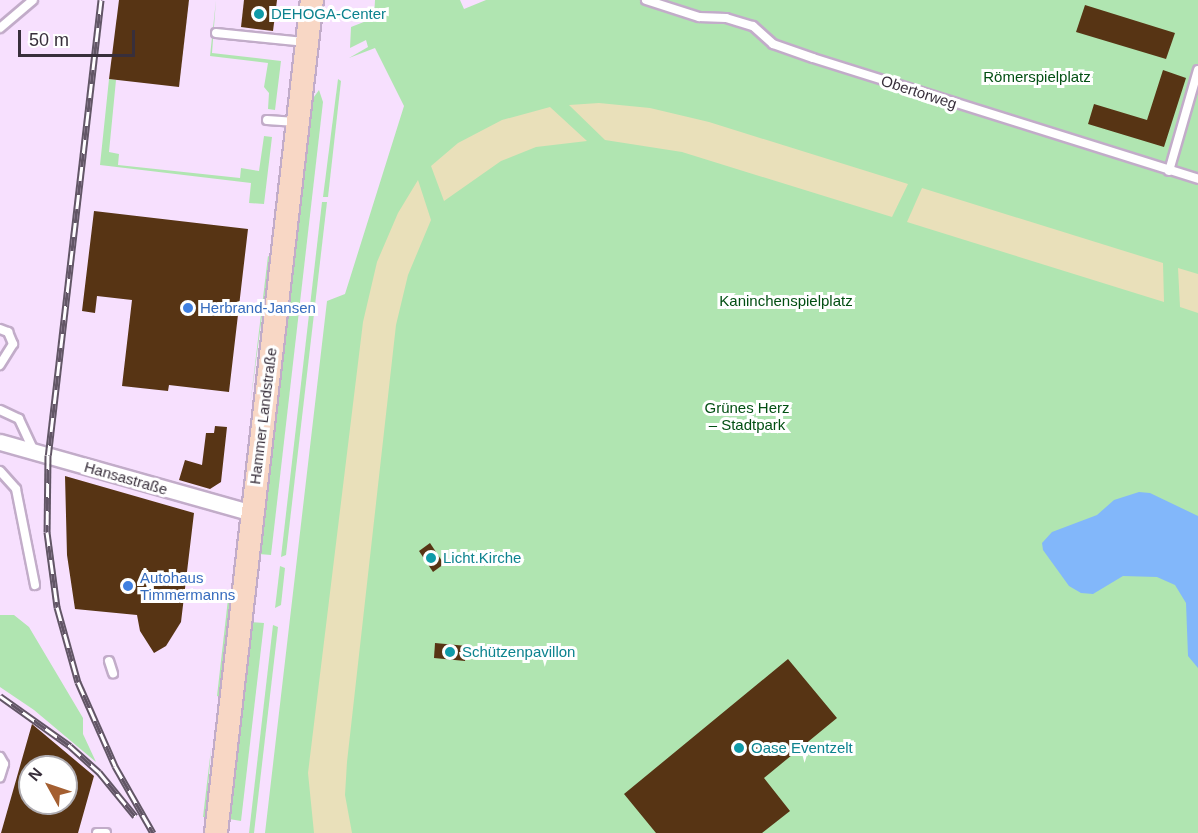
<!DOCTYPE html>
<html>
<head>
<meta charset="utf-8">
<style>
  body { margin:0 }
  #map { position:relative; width:1198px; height:833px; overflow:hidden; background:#f7e0fe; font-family:Arial,sans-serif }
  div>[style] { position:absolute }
  .green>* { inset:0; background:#b0e5b1 }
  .sand>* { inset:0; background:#e9e0ba }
  .water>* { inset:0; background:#82b7fa }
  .building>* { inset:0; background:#573414 }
  .roads { filter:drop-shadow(2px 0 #c2acc9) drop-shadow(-2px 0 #c2acc9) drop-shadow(0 2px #c2acc9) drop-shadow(0 -2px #c2acc9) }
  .service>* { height:8px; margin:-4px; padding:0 4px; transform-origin:4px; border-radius:4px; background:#fff }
  .minor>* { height:15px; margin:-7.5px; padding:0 7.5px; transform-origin:7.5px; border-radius:7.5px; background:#fff }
  .secondary>* { height:22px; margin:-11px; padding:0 11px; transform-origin:11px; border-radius:11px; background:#f8d7c5 }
  .rail>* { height:7px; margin-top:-3.5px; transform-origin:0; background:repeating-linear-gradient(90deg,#fff 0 14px,#625666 0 28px); box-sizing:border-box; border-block:2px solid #625666 }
  .dots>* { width:16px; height:16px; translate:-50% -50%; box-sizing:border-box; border:3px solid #fff; border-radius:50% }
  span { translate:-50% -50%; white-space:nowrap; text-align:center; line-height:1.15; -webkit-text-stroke:6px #fff; paint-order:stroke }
  .culture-label { font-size:15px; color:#0d838f }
  .left { translate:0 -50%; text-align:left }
  .park-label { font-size:15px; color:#034f13 }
  .street-label { font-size:15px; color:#382f3b }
  .shop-label { font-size:15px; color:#366cbe }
  .north { position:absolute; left:18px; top:755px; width:60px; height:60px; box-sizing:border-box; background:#fff; border:2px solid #afacb1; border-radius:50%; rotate:310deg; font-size:16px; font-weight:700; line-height:24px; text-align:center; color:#382f3b }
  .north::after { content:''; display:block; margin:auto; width:21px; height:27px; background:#a45f31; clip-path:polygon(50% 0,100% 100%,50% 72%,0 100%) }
  .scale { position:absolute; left:18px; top:30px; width:117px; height:27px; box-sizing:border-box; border:3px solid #382f3b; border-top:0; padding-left:8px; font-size:18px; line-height:21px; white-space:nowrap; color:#382f3b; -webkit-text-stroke:4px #fff; paint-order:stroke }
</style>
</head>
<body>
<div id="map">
  <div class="green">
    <i style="clip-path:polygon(216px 0,212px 53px,281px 61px,275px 110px,268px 109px,269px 93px,264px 87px,268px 63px,210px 56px)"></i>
    <i style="clip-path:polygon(375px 0,460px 0,464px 9px,486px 0,1198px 0,1198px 833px,265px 833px,327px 301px,345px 294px,404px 106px,375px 48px,349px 58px,368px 47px,366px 40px,350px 48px,351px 27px,374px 18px)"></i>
    <i style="clip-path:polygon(109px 79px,116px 80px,109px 152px,119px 154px,118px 165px,240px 178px,241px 168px,259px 171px,264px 136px,272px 137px,264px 204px,249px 203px,251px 183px,100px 165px)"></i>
    <i style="clip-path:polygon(338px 79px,341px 81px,328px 197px,323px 197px)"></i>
    <i style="clip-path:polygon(319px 90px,323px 102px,271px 555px,259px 554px,311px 101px)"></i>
    <i style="clip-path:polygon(322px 202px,327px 202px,286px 555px,281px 557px)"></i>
    <i style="clip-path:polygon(268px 256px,270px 257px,250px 406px)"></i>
    <i style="clip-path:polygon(280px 566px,285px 568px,281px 605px,275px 608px)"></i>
    <i style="clip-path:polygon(228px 599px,231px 599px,220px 697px,217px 696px)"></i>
    <i style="clip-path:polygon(0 615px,14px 615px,29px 627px,83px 718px,83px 734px,96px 762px,34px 710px,0 687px)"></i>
    <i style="clip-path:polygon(251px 622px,264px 623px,241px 821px,229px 819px)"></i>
    <i style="clip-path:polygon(273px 625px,278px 627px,254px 833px,249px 833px)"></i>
    <i style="clip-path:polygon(211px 749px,206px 817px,203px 817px)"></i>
  </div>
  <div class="sand">
    <i style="clip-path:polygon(599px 103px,650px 108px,709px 122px,908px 184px,892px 217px,682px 152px,605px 140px,569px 105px)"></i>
    <i style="clip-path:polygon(550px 107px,587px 141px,536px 147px,501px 161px,444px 201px,431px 166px,458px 143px,502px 120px)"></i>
    <i style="clip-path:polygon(418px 180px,431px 220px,408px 275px,396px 325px,347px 762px,345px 795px,352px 833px,314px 833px,308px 773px,363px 322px,377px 262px,398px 213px)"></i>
    <i style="clip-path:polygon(922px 188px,1163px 263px,1164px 302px,907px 222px)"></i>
    <i style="clip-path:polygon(1178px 268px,1198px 274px,1198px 313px,1180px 307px)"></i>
  </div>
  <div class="water">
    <i style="clip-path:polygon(1139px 492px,1150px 493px,1198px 516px,1198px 668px,1188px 656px,1186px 603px,1175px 585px,1157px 577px,1123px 576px,1093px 594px,1081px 593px,1069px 586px,1043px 550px,1042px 543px,1052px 532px,1097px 515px,1114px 500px)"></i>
  </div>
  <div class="building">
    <i style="clip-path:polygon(119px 0,189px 0,179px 87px,109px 79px)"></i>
    <i style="clip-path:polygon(244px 0,277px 0,273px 31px,241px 27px)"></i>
    <i style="clip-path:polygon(1085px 5px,1175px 33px,1166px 59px,1076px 32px)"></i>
    <i style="clip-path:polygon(1163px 70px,1186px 78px,1164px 147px,1088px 124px,1094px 104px,1147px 120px)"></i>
    <i style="clip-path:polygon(94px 211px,248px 229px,229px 392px,169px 385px,168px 391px,122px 386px,132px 300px,97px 296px,95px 313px,82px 311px)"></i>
    <i style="clip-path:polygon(215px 426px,227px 427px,221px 482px,210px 489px,179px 480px,185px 460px,202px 465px,206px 433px,214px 433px)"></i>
    <i style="clip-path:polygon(65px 476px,194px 513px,181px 622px,166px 646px,154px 653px,140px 631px,137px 615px,75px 609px,67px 555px)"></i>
    <i style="clip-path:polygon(430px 543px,444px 564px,433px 572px,419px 551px)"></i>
    <i style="clip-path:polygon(435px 643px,467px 646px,465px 661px,434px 658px)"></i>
    <i style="clip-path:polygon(788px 659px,837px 718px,764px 778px,790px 811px,762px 833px,656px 833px,624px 794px)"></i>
    <i style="clip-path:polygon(evenodd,32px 724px,94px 776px,78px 833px,1px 833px,32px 724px,30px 767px,66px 767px,66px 803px,30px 803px,30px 767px)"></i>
  </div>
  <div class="roads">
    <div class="service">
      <i style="left:646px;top:0;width:56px;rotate:17.8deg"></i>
      <i style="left:699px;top:17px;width:27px;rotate:2deg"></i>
      <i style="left:726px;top:18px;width:28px;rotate:17deg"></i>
      <i style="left:753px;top:26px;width:27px;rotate:42deg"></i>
      <i style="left:773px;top:44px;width:42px;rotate:19.3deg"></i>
      <i style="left:813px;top:58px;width:404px;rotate:17.4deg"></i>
      <i style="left:0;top:28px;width:43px;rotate:-40.3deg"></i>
      <i style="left:216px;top:33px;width:88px;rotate:5.8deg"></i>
      <i style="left:267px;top:120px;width:29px;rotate:4deg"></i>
      <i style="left:1169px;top:171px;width:105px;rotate:-74deg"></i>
      <i style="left:0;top:329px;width:9px;rotate:21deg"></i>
      <i style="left:8px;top:332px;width:13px;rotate:67deg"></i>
      <i style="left:13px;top:344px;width:25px;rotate:122deg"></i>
      <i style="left:0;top:410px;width:21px;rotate:25deg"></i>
      <i style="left:19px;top:419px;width:35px;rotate:65deg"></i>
      <i style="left:0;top:471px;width:24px;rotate:48deg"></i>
      <i style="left:16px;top:489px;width:98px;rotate:78.8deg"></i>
      <i style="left:109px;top:661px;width:13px;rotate:72deg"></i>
      <i style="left:0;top:757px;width:8px;rotate:60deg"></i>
      <i style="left:4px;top:764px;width:14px;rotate:107deg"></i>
      <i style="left:97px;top:833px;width:9px"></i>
    </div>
    <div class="minor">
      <i style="left:0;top:442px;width:262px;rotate:15.7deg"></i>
    </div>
    <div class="secondary">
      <i style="left:216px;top:833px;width:839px;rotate:-83.43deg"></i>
    </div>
  </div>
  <div class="rail">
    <i style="left:101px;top:0;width:458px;rotate:96.6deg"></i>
    <i style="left:48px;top:455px;width:77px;rotate:90.7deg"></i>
    <i style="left:47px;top:532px;width:76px;rotate:82.4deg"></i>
    <i style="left:57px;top:607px;width:78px;rotate:74.4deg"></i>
    <i style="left:78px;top:682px;width:92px;rotate:66.2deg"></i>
    <i style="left:115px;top:766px;width:77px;rotate:60.4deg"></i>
    <i style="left:0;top:696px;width:86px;rotate:35.5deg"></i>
    <i style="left:70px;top:746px;width:39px;rotate:42deg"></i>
    <i style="left:99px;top:772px;width:57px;rotate:50.7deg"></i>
  </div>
  <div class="dots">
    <i style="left:259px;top:14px;background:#0f9aa8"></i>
    <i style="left:188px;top:308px;background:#3f7fe0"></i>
    <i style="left:431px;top:558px;background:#0f9aa8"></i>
    <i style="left:128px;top:586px;background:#3f7fe0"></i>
    <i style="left:450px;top:652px;background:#0f9aa8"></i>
    <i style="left:739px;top:748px;background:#0f9aa8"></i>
  </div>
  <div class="culture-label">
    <span class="left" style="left:271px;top:14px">DEHOGA-Center</span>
    <span class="left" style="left:443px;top:558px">Licht.Kirche</span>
    <span class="left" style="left:462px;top:652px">Schützenpavillon</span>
    <span class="left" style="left:751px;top:748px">Oase Eventzelt</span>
  </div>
  <div class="park-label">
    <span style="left:1037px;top:77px">Römerspielplatz</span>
    <span style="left:786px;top:301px">Kaninchenspielplatz</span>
    <span style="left:747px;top:416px">Grünes Herz<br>– Stadtpark</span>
  </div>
  <div class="street-label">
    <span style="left:919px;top:92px;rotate:18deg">Obertorweg</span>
    <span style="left:263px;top:416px;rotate:-83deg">Hammer Landstraße</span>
    <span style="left:126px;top:478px;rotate:16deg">Hansastraße</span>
  </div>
  <div class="shop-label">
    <span class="left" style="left:200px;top:308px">Herbrand-Jansen</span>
    <span class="left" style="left:140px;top:586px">Autohaus<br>Timmermanns</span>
  </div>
  <div class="north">N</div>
  <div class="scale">50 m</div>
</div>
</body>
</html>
